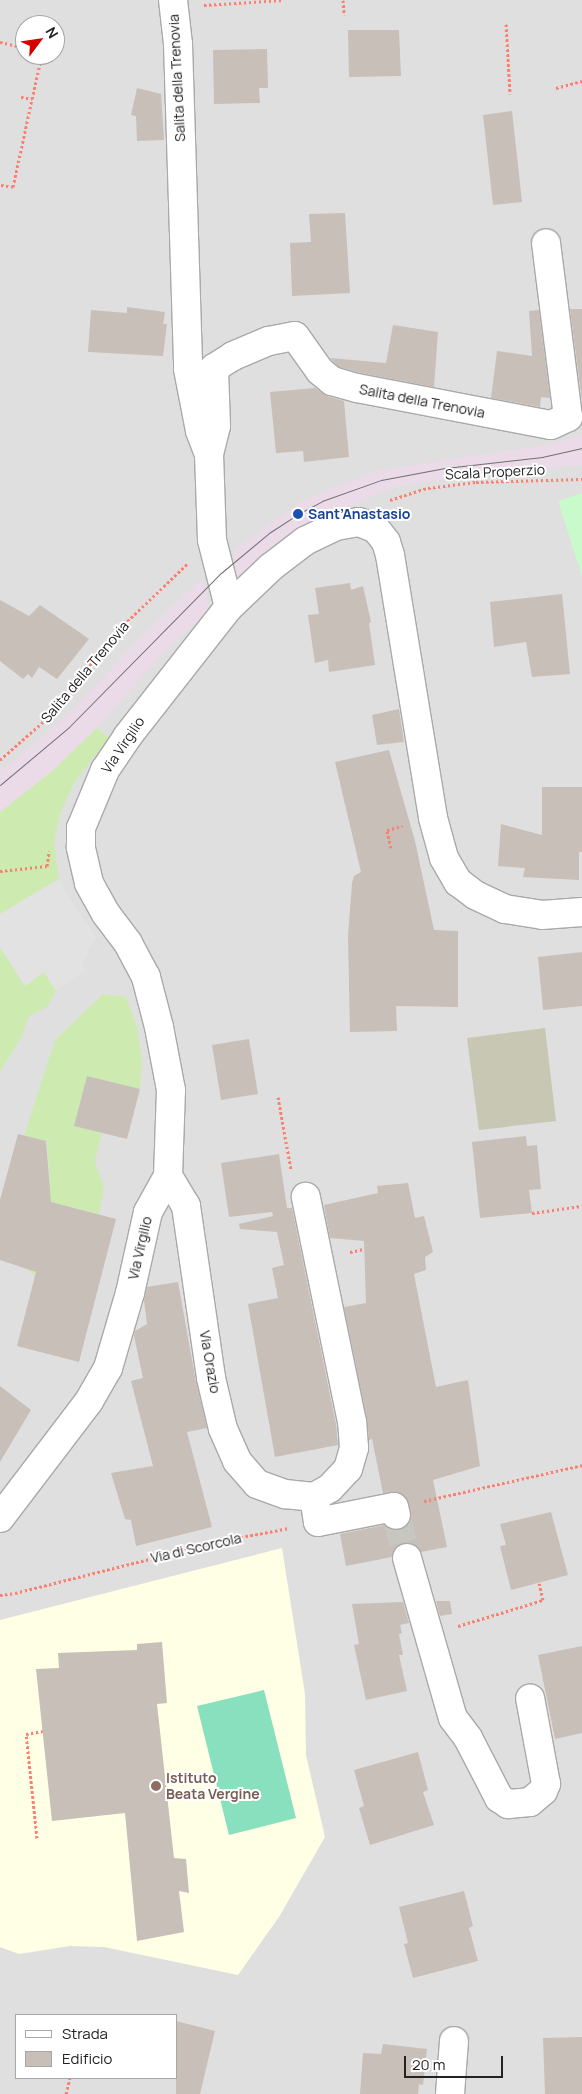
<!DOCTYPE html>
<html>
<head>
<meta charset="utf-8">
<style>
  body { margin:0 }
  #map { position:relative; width:582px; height:2094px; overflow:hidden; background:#f2efe9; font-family:Manrope,sans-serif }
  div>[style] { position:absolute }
  .residential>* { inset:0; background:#e0dfdf }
  .industrial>* { inset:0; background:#ebdbe8 }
  .education>* { inset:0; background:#ffffe5 }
  .construction>* { inset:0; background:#c7c7b4 }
  .grass>* { inset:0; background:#cdebb0 }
  .park>* { inset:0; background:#c8facc }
  .pitch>* { inset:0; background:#88e0be }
  .parking>* { inset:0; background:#e2e2e2 }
  .building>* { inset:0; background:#c7bfb8 }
  .minor-tunnel>* { height:28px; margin-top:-14px; transform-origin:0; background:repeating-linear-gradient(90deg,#c8c6c1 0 28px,transparent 0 42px) }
  .path>* { height:3px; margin-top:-1.5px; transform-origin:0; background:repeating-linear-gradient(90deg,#fa8072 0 2.5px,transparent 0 5px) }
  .roads { filter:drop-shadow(1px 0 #a9a9a9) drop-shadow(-1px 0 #a9a9a9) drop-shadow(0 1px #a9a9a9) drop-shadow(0 -1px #a9a9a9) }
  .minor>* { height:28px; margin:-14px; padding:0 14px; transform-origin:14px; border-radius:14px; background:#fff }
  .tram>* { height:1px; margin:-0.5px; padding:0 0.5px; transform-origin:0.5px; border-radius:0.5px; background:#707070 }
  .dots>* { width:14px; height:14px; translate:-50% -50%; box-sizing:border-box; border:2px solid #fff; border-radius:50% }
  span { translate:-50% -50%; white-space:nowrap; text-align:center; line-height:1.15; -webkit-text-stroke:4px #fff; paint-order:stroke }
  .street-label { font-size:14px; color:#222 }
  .transit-label { font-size:14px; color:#164399; font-weight:700 }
  .left { translate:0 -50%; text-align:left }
  .education-label { font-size:14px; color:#785e54; font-weight:700 }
  .legend { position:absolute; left:15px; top:2014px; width:162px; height:65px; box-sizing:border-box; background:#fff; border:1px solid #a7a7a7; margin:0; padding:6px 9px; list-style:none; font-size:15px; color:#222 }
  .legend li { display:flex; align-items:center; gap:10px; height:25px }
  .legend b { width:25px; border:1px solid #a7a7a7 }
  .north { position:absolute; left:15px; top:15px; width:50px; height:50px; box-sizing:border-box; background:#fff; border:1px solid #a7a7a7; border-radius:50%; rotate:59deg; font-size:14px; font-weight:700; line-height:20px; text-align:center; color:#222 }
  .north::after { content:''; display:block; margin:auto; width:18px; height:22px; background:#d40000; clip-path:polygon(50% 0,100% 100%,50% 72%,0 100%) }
  .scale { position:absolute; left:404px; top:2056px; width:99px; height:22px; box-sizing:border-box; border:2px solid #222; border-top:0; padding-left:6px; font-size:15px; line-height:18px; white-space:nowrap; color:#222; -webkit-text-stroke:4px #fff; paint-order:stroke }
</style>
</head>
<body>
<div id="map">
  <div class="residential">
    <i style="clip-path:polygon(evenodd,0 0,582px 0,582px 2094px,0 2094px,0 0,25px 25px,55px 25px,55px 55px,25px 55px,25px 25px,0 0,16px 2015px,176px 2015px,176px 2078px,16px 2078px,16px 2015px)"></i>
  </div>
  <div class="industrial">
    <i style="clip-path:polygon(582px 436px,582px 465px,469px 475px,394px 487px,345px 508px,277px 546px,237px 584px,234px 550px,304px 500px,376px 471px,551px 444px)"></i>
    <i style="clip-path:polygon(203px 578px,209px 610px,165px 651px,97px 728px,51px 772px,0 812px,0 772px,65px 718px,147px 631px)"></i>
  </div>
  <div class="education">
    <i style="clip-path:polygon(282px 1548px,305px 1694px,306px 1755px,325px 1837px,279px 1917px,238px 1975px,104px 1947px,70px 1946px,19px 1954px,0 1947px,0 1620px)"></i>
  </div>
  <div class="construction">
    <i style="clip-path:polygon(545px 1028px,556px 1121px,479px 1130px,467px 1038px)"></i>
  </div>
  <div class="grass">
    <i style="clip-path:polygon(97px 728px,109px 738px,74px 783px,60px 814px,54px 842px,59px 879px,0 914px,0 812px,51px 772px)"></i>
    <i style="clip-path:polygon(0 947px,24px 985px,44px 972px,56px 991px,47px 1007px,29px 1016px,21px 1038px,0 1072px)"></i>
    <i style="clip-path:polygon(103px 994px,126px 997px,137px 1027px,142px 1061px,140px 1089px,87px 1076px,74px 1126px,102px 1133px,95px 1162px,104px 1187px,99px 1214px,54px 1203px,35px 1276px,26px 1269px,50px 1182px,47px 1141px,24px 1136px,55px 1040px)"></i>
  </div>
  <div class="park">
    <i style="clip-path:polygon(582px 493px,582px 576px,558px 501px)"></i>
  </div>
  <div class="pitch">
    <i style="clip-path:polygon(264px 1690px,296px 1818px,229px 1835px,197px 1706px)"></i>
  </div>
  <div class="parking">
    <i style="clip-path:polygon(59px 879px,77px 911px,96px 936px,81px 965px,85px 971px,56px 991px,44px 972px,25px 986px,0 947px,0 914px)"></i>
  </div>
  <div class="building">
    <i style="clip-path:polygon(348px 30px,399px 30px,401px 76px,349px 77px)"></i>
    <i style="clip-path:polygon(267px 49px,268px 88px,259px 88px,260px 103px,214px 104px,213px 50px)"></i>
    <i style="clip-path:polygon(137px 88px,161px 94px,164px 140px,137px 141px,136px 116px,131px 115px)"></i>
    <i style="clip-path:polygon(512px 111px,522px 202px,493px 205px,483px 115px)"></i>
    <i style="clip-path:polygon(345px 213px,350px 293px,292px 296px,290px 243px,311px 242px,309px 214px)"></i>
    <i style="clip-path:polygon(127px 307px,165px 312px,163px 324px,167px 324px,163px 356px,88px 352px,91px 310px,127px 313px)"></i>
    <i style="clip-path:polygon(570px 309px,582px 309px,582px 401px)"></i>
    <i style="clip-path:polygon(539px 310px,550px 398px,541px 397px,540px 407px,491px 398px,497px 351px,532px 356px,529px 311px)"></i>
    <i style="clip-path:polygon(393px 325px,438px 332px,434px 387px,361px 373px,339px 367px,330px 358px,386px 363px)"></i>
    <i style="clip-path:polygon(315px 388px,327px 396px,344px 401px,349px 457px,304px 462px,303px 451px,276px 453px,270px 392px)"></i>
    <i style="clip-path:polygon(350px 583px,351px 590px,363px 586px,371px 622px,369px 623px,375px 665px,329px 672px,328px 660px,315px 663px,308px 615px,319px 614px,315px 588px)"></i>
    <i style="clip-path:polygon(562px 594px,570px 674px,532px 677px,526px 642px,494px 647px,490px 602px)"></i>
    <i style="clip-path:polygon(0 600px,29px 616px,40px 605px,89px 639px,57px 679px,39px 667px,32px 678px,28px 674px,23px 679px,0 661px)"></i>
    <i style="clip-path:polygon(399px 709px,404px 742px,377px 745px,372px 715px)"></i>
    <i style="clip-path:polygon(389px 750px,415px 841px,434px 930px,458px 931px,458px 1007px,396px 1006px,397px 1031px,350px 1032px,348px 936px,352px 883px,354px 876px,361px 872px,335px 762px)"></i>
    <i style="clip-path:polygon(542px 787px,582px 787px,582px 852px,579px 852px,579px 880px,523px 877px,525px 868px,498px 866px,501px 824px,542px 835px)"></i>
    <i style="clip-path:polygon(582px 952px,582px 1006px,543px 1010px,538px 957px)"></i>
    <i style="clip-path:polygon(249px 1039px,258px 1094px,221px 1100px,212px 1045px)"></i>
    <i style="clip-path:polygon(87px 1076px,140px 1089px,127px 1139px,74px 1126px)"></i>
    <i style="clip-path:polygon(18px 1134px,46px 1141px,51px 1202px,116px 1219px,79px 1362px,17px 1346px,36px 1272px,0 1260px,0 1200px)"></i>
    <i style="clip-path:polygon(526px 1136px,527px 1146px,537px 1145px,541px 1189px,529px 1190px,532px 1213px,480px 1218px,472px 1142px)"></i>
    <i style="clip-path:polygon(279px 1154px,287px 1208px,292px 1208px,336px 1424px,338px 1445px,275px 1457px,248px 1304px,278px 1298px,272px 1268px,284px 1265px,277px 1232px,240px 1229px,239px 1224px,273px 1216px,272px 1212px,229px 1217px,221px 1163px)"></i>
    <i style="clip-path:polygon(408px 1183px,415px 1218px,424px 1216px,433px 1252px,425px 1257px,426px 1270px,414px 1274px,436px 1387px,468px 1380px,480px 1466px,433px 1480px,447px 1547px,421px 1552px,411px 1543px,403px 1543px,395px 1548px,392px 1557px,346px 1566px,340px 1534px,384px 1525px,391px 1530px,400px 1530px,407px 1526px,411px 1520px,411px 1512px,405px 1496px,398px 1492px,383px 1493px,372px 1439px,369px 1440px,367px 1419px,344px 1307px,366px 1303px,364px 1241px,330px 1238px,324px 1205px,378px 1193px,377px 1186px)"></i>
    <i style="clip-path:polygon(178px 1282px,196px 1382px,207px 1428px,187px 1432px,212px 1527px,136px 1546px,131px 1520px,125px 1519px,111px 1473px,153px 1466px,131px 1381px,143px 1378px,134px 1336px,135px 1331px,147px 1324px,144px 1301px,147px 1287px)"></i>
    <i style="clip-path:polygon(0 1386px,31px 1410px,0 1462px)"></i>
    <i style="clip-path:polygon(551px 1512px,568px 1575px,511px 1590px,500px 1546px,506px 1545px,500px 1524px)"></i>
    <i style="clip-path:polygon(436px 1601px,450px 1601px,452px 1614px,440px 1616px)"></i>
    <i style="clip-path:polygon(403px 1602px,409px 1623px,400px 1625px,402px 1633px,399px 1634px,403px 1655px,399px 1655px,407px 1691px,366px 1700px,354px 1645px,359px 1644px,352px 1604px)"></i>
    <i style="clip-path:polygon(162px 1642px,167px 1703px,157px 1704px,174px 1858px,186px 1859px,189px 1893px,179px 1891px,184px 1932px,137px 1941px,125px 1813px,52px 1821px,36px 1669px,59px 1668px,58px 1653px,137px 1650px,137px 1644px)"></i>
    <i style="clip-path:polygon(582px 1646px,582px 1733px,555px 1739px,538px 1655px)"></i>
    <i style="clip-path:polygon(418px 1752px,428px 1790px,423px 1792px,434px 1825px,370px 1845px,359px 1808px,364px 1806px,354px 1770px)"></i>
    <i style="clip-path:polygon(464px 1891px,473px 1926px,469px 1928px,478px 1961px,413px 1978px,404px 1944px,408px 1943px,399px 1907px)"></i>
    <i style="clip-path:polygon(176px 2021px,215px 2031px,200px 2094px,176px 2094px)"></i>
    <i style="clip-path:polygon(582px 2037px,582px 2094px,545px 2094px,543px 2038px)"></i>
    <i style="clip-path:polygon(383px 2044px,427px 2049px,423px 2085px,419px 2084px,418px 2094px,360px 2094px,363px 2053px,381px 2054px)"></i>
  </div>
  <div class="minor-tunnel">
    <i style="left:396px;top:1515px;width:44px;rotate:75.7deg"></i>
  </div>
  <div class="path">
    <i style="left:343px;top:0;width:15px;rotate:86deg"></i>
    <i style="left:204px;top:5px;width:79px;rotate:-3.6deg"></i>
    <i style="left:506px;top:24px;width:70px;rotate:86.7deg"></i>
    <i style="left:0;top:42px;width:26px;rotate:13deg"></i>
    <i style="left:556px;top:88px;width:27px;rotate:-15deg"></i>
    <i style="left:21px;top:97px;width:11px;rotate:10deg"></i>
    <i style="left:32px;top:99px;width:45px;rotate:-77.2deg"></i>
    <i style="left:1px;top:185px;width:12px;rotate:9deg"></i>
    <i style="left:13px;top:187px;width:90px;rotate:-77.8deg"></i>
    <i style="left:390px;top:500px;width:40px;rotate:-18deg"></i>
    <i style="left:428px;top:488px;width:48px;rotate:-7.1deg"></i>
    <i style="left:476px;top:482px;width:106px;rotate:-1.6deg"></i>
    <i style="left:0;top:760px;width:71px;rotate:-41.6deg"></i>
    <i style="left:53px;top:713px;width:98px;rotate:-52.4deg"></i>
    <i style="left:113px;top:635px;width:103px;rotate:-43.8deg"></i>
    <i style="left:391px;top:848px;width:18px;rotate:-103deg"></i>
    <i style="left:387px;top:830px;width:16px;rotate:-14deg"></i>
    <i style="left:0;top:871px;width:47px;rotate:-6.1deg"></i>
    <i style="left:47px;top:866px;width:15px;rotate:-82deg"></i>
    <i style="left:278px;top:1097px;width:74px;rotate:79.9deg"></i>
    <i style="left:532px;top:1213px;width:50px;rotate:-8deg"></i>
    <i style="left:350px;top:1252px;width:14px;rotate:-12deg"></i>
    <i style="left:424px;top:1501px;width:162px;rotate:-12.8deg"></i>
    <i style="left:0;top:1595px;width:15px;rotate:-8deg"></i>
    <i style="left:15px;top:1593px;width:207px;rotate:-14.2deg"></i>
    <i style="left:216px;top:1542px;width:74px;rotate:-10.9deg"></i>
    <i style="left:458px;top:1626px;width:89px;rotate:-17deg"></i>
    <i style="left:543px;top:1600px;width:17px;rotate:-103deg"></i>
    <i style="left:37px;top:1838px;width:105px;rotate:-96deg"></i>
    <i style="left:26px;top:1734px;width:17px;rotate:-10deg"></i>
    <i style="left:66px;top:2094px;width:16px;rotate:-76deg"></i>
  </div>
  <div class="roads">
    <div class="minor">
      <i style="left:173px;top:0;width:44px;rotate:83.5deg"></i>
      <i style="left:178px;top:44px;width:325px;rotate:88.2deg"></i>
      <i style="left:188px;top:369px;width:63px;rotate:79deg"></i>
      <i style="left:200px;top:431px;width:25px;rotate:69deg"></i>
      <i style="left:209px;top:454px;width:86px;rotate:88deg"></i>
      <i style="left:212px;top:540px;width:69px;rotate:75.8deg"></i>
      <i style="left:209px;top:454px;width:29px;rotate:-76deg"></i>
      <i style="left:216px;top:426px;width:58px;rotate:-92deg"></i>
      <i style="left:214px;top:368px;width:22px;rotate:-32deg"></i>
      <i style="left:233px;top:356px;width:39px;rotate:-23deg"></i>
      <i style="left:269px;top:341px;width:26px;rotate:-11deg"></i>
      <i style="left:295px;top:336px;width:43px;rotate:54.5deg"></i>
      <i style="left:320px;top:371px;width:16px;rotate:40deg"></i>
      <i style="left:332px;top:381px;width:26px;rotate:16deg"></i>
      <i style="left:357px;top:388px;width:197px;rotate:10.8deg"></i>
      <i style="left:551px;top:425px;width:19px;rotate:-25deg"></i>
      <i style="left:568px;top:417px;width:175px;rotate:-97.2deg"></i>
      <i style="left:168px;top:1176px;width:35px;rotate:59deg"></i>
      <i style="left:186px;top:1206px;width:174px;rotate:81.7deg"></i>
      <i style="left:211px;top:1378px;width:52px;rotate:76.8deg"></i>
      <i style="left:223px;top:1429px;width:35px;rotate:66deg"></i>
      <i style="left:237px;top:1461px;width:30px;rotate:49deg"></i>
      <i style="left:257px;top:1484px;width:30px;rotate:20deg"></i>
      <i style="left:285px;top:1494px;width:29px;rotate:6deg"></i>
      <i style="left:314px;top:1497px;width:18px;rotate:-29deg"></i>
      <i style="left:330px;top:1488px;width:26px;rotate:-47deg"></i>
      <i style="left:348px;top:1469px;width:22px;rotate:-74deg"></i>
      <i style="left:354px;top:1448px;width:26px;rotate:-94deg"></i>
      <i style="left:352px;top:1422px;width:230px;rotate:-101.6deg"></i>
      <i style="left:314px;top:1497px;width:25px;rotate:81deg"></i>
      <i style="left:318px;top:1522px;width:77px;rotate:-11.2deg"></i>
      <i style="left:394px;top:1507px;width:8px;rotate:76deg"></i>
      <i style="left:0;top:1518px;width:147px;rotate:-52.7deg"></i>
      <i style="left:89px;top:1401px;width:38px;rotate:-60deg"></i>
      <i style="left:108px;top:1368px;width:78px;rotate:-73.7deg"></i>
      <i style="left:130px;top:1293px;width:83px;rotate:-77.5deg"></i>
      <i style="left:148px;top:1212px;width:41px;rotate:-60.9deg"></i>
      <i style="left:168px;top:1176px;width:86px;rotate:-88deg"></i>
      <i style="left:171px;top:1090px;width:64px;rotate:-100.8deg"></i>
      <i style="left:159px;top:1027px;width:52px;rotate:-104.6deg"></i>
      <i style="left:146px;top:977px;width:38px;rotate:-118deg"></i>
      <i style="left:128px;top:943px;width:36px;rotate:-127deg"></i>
      <i style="left:106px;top:914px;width:35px;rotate:-119deg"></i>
      <i style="left:89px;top:883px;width:37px;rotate:-103deg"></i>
      <i style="left:81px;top:847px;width:19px;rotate:-90deg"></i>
      <i style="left:81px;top:828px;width:63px;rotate:-67.5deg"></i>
      <i style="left:105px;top:770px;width:40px;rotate:-56deg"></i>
      <i style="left:127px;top:737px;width:165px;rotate:-51.9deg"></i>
      <i style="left:229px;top:607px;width:58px;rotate:-43.6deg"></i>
      <i style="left:271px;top:567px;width:43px;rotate:-37.4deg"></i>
      <i style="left:305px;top:541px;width:34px;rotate:-26deg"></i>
      <i style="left:336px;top:526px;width:23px;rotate:-10deg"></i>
      <i style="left:359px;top:522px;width:18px;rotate:22deg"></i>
      <i style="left:376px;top:529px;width:16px;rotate:52deg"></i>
      <i style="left:386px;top:542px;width:14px;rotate:73deg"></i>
      <i style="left:390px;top:555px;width:266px;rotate:80.7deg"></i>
      <i style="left:433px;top:818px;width:41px;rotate:74.6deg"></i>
      <i style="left:444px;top:858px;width:28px;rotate:60deg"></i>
      <i style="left:458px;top:882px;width:21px;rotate:37deg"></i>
      <i style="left:475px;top:895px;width:33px;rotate:25deg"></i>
      <i style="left:505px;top:909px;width:37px;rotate:9deg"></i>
      <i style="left:542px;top:915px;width:40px;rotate:-4.3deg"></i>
      <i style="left:407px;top:1558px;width:166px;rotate:74deg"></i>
      <i style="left:453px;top:1718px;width:25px;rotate:53deg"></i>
      <i style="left:468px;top:1738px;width:68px;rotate:62.7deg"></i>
      <i style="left:499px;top:1798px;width:11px;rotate:34deg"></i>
      <i style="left:508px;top:1804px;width:22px;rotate:-5deg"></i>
      <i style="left:530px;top:1802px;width:17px;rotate:-40deg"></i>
      <i style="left:543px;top:1791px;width:8px;rotate:-67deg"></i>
      <i style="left:546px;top:1784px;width:87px;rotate:-100.5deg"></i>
      <i style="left:450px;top:2094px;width:53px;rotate:-85.7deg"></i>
    </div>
  </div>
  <div class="tram">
    <i style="left:0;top:785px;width:90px;rotate:-40deg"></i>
    <i style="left:69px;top:727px;width:216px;rotate:-45.4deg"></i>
    <i style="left:221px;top:573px;width:62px;rotate:-39.8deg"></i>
    <i style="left:269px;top:533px;width:35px;rotate:-33deg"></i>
    <i style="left:298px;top:514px;width:27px;rotate:-28deg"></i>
    <i style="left:322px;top:501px;width:63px;rotate:-19.6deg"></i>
    <i style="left:381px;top:480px;width:65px;rotate:-10.6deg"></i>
    <i style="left:445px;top:468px;width:98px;rotate:-6.5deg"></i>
    <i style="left:542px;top:457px;width:41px;rotate:-12.7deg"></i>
  </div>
  <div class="dots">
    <i style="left:298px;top:514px;background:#1a4fb4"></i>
    <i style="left:156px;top:1786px;background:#8d6e63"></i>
  </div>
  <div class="street-label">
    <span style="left:177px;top:78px;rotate:-93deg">Salita della Trenovia</span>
    <span style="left:422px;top:401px;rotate:11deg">Salita della Trenovia</span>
    <span style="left:495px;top:472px;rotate:-3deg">Scala Properzio</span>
    <span style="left:85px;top:672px;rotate:-50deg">Salita della Trenovia</span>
    <span style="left:123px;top:745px;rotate:-56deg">Via Virgilio</span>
    <span style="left:140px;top:1248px;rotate:-77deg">Via Virgilio</span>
    <span style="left:210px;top:1362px;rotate:80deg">Via Orazio</span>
    <span style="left:196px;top:1548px;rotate:-13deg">Via di Scorcola</span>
  </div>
  <div class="transit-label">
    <span class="left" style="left:308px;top:514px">Sant’Anastasio</span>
  </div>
  <div class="education-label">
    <span class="left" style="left:166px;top:1786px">Istituto<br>Beata Vergine</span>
  </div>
  <ul class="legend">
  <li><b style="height:6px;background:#fff"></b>Strada</li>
  <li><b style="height:14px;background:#c7bfb8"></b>Edificio</li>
  </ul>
  <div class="north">N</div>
  <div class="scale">20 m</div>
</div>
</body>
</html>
